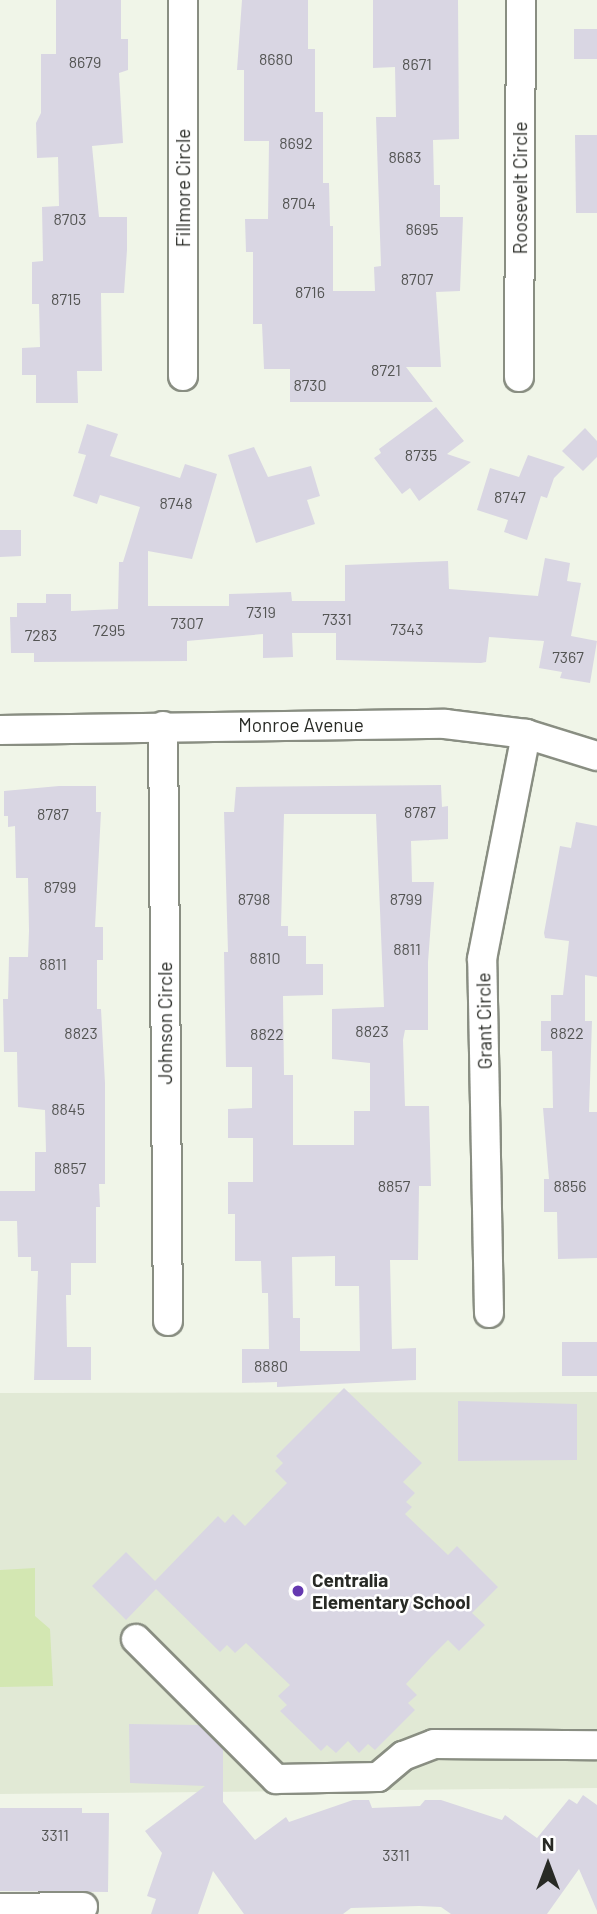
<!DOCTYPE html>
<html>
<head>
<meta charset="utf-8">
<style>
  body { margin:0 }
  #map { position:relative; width:597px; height:1914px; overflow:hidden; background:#f0f5e8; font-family:Barlow,sans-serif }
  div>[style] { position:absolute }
  .built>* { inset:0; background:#e1e9d5 }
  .green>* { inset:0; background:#d3e7b2 }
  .building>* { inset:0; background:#d9d6e3 }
  .roads { filter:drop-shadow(2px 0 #898e82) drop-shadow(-2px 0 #898e82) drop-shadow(0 2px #898e82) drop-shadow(0 -2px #898e82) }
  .minor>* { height:28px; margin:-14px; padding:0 14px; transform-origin:14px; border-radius:14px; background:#fff }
  .dots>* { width:19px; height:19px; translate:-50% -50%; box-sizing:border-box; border:4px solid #fff; border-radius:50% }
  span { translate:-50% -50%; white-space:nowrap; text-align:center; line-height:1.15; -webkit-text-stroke:5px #fff; paint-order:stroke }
  .number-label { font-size:16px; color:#545554 }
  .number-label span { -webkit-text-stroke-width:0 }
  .street-label { font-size:19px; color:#282a25 }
  .poi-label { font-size:19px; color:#282a25; font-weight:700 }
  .left { translate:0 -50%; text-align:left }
  .north { position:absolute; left:513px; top:1830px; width:70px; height:70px; -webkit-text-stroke:5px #fff; paint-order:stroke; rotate:0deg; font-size:19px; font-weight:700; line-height:28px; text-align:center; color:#282a25 }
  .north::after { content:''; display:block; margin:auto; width:24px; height:32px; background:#282a25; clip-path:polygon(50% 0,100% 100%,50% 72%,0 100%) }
</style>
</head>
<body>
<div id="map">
  <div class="built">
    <i style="clip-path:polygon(597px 1392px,597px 1788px,0 1794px,0 1393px)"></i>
  </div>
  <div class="green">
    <i style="clip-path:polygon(35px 1568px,35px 1616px,50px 1629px,53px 1686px,0 1687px,0 1570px)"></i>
  </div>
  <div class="building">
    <i style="clip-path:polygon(56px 0,121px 0,121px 39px,128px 39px,128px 70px,119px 73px,123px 143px,92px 146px,99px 217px,127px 217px,127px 250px,124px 293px,101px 293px,102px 371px,77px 371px,78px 403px,36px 403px,36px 375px,22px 375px,22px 348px,40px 347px,39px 304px,32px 304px,32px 262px,43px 261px,42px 207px,59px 206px,58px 157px,37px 158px,36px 123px,41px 113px,41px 54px,56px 54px)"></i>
    <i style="clip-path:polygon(242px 0,308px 0,308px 49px,315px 49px,315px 112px,323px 112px,323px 183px,329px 183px,330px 226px,333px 226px,333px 291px,375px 291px,374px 267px,381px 266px,376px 117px,396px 117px,395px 67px,373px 68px,373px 0,458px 0,459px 139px,433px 140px,434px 185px,440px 185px,440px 217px,463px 217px,460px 291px,436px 292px,441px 367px,406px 367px,433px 402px,290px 402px,290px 369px,264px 369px,262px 324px,253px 324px,253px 252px,246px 252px,245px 219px,268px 219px,269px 141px,244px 141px,244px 70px,237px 70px)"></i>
    <i style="clip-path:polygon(574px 29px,597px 29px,597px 59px,574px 59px)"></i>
    <i style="clip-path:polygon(575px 135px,597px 135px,597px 213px,576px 213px)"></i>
    <i style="clip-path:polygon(436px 407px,464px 441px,447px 454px,471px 462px,419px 501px,410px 488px,402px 494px,374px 458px,381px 453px,379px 449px)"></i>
    <i style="clip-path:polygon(87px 424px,118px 434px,110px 456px,180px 478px,185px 464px,217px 474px,192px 559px,148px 551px,148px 606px,229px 606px,229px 594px,291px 592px,292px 601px,345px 601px,345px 565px,419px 562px,448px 561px,449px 589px,538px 596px,545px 558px,570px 563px,567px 581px,581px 583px,571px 636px,597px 641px,590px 683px,560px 678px,562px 672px,539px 668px,544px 641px,489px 637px,486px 662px,481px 663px,336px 660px,336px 633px,292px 633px,293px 657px,263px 658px,263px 634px,187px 641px,187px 661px,34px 662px,34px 653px,11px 653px,10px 617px,17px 617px,17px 603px,46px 603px,46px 594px,71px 594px,71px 611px,118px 609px,119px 562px,123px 562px,140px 507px,100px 495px,97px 504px,73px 496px,86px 455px,78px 453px)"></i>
    <i style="clip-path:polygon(585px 428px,597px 441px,597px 457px,583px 471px,562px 451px)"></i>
    <i style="clip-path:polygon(254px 447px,268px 477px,311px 466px,320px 496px,307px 500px,315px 524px,256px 543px,228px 455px)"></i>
    <i style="clip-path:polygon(528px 455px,565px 467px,554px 478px,547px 498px,541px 496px,527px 540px,504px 532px,508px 520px,477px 510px,490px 468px,519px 477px)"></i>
    <i style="clip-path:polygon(0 530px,21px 530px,21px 556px,0 557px)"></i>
    <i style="clip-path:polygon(evenodd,441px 785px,442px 807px,448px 806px,448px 839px,411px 841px,412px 882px,434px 882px,428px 962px,428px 1030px,405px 1030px,403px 1040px,405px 1106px,429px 1106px,431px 1186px,419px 1186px,418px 1260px,390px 1260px,392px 1349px,416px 1348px,416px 1380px,277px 1387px,277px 1382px,242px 1383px,242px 1349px,269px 1349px,268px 1293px,262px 1293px,261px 1261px,235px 1261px,235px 1214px,228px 1214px,228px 1182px,253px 1182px,253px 1138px,228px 1138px,228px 1109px,252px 1108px,252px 1067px,226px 1067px,224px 952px,228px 952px,224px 812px,234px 812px,236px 787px,441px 785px,284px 814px,376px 814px,384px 1007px,332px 1009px,332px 1059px,370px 1063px,370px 1111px,354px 1111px,354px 1145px,293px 1145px,293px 1075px,284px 1075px,283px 996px,323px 995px,323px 964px,306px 964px,306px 936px,288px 936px,288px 926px,281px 926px,284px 814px,441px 785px,335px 1256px,335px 1286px,359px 1286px,360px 1351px,300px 1351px,300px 1318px,293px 1318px,292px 1257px,335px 1256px)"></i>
    <i style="clip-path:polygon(59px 786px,96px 786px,96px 812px,101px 812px,95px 927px,103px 927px,103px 960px,97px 960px,97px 1009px,101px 1009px,105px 1083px,105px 1184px,99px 1184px,100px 1207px,96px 1207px,96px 1263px,71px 1263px,71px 1295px,66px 1295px,67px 1347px,91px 1347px,91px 1380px,34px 1380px,38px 1271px,31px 1271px,31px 1257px,18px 1257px,17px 1221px,0 1221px,0 1191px,35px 1191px,35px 1152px,46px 1152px,45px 1110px,18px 1107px,17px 1052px,4px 1052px,3px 999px,8px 999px,9px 957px,28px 957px,29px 931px,28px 878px,16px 878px,15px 826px,8px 827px,8px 816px,4px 816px,4px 791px)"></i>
    <i style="clip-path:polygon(576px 822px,597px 826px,597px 977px,585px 975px,585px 1021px,592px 1021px,589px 1112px,597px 1112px,597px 1258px,558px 1259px,557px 1212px,544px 1212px,544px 1179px,549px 1179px,543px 1108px,553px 1108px,552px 1051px,541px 1051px,541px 1021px,551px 1021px,551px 995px,563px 995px,569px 941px,545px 938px,544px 933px,560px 846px,571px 848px)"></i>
    <i style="clip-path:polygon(562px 1342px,597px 1342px,597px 1376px,562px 1376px)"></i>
    <i style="clip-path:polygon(344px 1388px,422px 1463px,403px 1482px,415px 1493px,406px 1502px,412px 1507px,405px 1514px,448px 1555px,457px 1546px,498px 1587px,472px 1613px,485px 1625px,459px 1651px,448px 1640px,431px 1657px,406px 1684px,417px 1695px,408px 1703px,415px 1710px,375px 1750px,368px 1744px,359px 1753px,348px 1741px,336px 1753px,327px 1745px,321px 1751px,280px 1711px,287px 1705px,278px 1696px,290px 1685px,246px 1643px,235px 1653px,227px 1645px,220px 1652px,156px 1589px,126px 1620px,92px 1586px,126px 1552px,155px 1581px,218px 1516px,225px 1523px,233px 1514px,245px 1526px,287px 1483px,275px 1471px,283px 1463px,276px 1456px)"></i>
    <i style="clip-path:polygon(458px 1401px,577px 1404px,577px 1460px,458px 1461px)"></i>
    <i style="clip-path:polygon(129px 1724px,199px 1725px,223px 1749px,223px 1802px,255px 1840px,286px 1817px,289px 1822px,353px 1800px,369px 1800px,372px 1808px,420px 1806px,425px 1800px,441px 1800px,502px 1820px,505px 1815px,537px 1838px,569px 1799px,577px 1804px,583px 1795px,597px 1805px,597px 1911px,579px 1869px,547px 1914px,451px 1914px,441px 1907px,419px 1906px,351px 1908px,343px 1914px,244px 1914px,213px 1871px,198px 1914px,151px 1914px,156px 1899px,147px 1896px,162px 1853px,145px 1831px,205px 1786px,130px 1783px)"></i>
    <i style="clip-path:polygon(0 1808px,82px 1808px,82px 1813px,109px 1813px,108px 1892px,0 1891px)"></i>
  </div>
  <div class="roads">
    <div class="minor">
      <i style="left:183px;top:376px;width:376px;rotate:-90deg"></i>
      <i style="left:519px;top:377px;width:377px;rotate:-89.7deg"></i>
      <i style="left:163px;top:726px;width:595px;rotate:89.52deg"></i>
      <i style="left:0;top:730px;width:445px;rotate:-0.8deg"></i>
      <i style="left:445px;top:724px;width:82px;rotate:7deg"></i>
      <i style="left:526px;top:734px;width:74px;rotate:17.2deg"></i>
      <i style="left:489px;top:1313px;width:354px;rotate:-91.1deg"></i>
      <i style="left:482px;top:959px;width:229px;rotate:-78.9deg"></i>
      <i style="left:136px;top:1639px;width:198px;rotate:45deg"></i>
      <i style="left:276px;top:1779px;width:102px;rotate:-1.1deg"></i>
      <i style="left:378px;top:1777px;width:33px;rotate:-40deg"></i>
      <i style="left:403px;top:1756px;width:33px;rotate:-21deg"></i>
      <i style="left:434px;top:1744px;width:163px;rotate:0.4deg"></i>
      <i style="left:0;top:1908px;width:83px;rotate:-0.7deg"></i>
    </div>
  </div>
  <div class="dots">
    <i style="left:298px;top:1591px;background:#6539b0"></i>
  </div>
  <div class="number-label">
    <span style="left:276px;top:59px">8680</span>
    <span style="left:85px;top:62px">8679</span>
    <span style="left:417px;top:64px">8671</span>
    <span style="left:296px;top:143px">8692</span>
    <span style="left:405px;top:157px">8683</span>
    <span style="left:299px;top:203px">8704</span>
    <span style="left:70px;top:219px">8703</span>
    <span style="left:422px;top:229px">8695</span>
    <span style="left:417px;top:279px">8707</span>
    <span style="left:310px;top:292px">8716</span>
    <span style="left:66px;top:299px">8715</span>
    <span style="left:386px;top:370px">8721</span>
    <span style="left:310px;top:385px">8730</span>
    <span style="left:421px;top:455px">8735</span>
    <span style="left:510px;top:497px">8747</span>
    <span style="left:176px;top:503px">8748</span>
    <span style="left:261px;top:612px">7319</span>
    <span style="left:337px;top:619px">7331</span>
    <span style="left:187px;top:623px">7307</span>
    <span style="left:407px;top:629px">7343</span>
    <span style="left:109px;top:630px">7295</span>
    <span style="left:41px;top:635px">7283</span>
    <span style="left:568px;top:657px">7367</span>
    <span style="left:420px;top:812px">8787</span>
    <span style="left:53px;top:814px">8787</span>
    <span style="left:60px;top:887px">8799</span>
    <span style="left:254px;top:899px">8798</span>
    <span style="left:406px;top:899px">8799</span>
    <span style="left:407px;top:949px">8811</span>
    <span style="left:265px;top:958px">8810</span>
    <span style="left:53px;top:964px">8811</span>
    <span style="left:372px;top:1031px">8823</span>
    <span style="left:81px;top:1033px">8823</span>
    <span style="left:567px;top:1033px">8822</span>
    <span style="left:267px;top:1034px">8822</span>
    <span style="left:68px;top:1109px">8845</span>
    <span style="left:70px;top:1168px">8857</span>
    <span style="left:394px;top:1186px">8857</span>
    <span style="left:570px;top:1186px">8856</span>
    <span style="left:271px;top:1366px">8880</span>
    <span style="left:55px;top:1835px">3311</span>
    <span style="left:396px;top:1855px">3311</span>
  </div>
  <div class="street-label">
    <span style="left:183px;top:188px;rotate:-90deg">Fillmore Circle</span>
    <span style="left:520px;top:188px;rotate:-90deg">Roosevelt Circle</span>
    <span style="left:301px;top:725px">Monroe Avenue</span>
    <span style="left:484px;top:1021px;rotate:-91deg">Grant Circle</span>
    <span style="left:165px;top:1023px;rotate:-90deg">Johnson Circle</span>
  </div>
  <div class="poi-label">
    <span class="left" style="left:312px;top:1591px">Centralia<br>Elementary School</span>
  </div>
  <div class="north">N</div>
</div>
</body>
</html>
